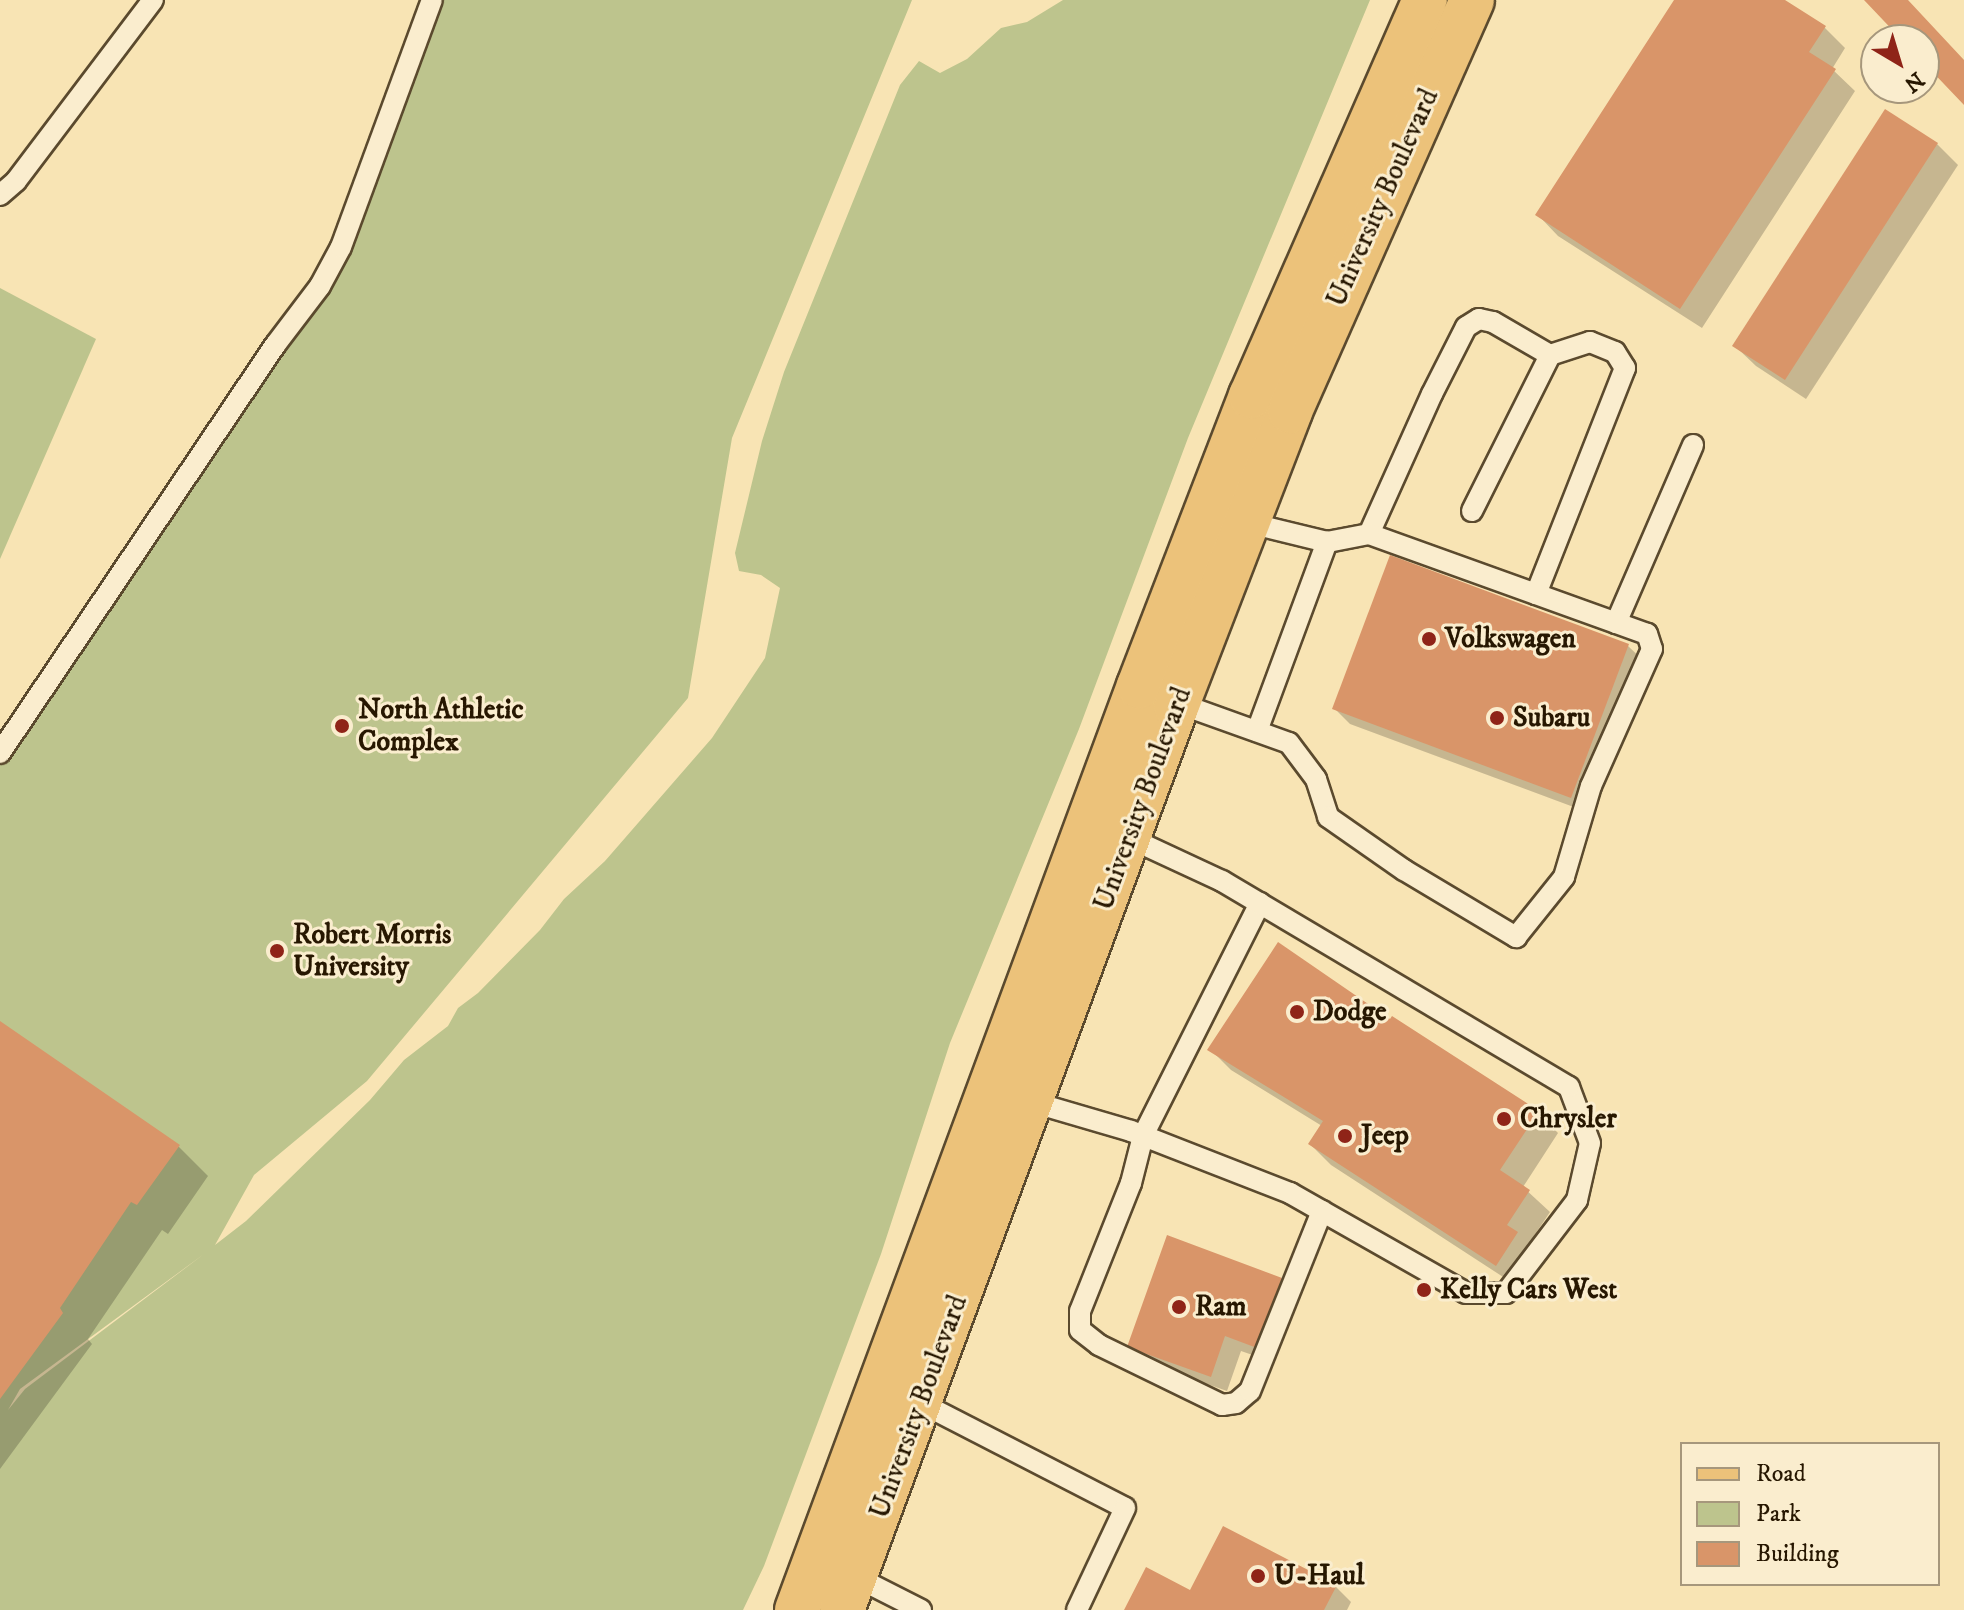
<!DOCTYPE html>
<html>
<head>
<meta charset="utf-8">
<style>
  body { margin:0 }
  #map { position:relative; width:1964px; height:1610px; overflow:hidden; background:#f8e4b4; font-family:"IM FELL DW Pica",serif }
  div>[style] { position:absolute }
  .green>* { inset:0; background:#bdc48d }
  .shadow>* { inset:0; background:#0003 }
  .building>* { inset:0; background:#d99569 }
  .roads { filter:drop-shadow(2px 0 #5b4a2e) drop-shadow(-2px 0 #5b4a2e) drop-shadow(0 2px #5b4a2e) drop-shadow(0 -2px #5b4a2e) }
  .service>* { height:20px; margin:-10px; padding:0 10px; transform-origin:10px; border-radius:10px; background:#faedce }
  .primary>* { height:44px; margin:-22px; padding:0 22px; transform-origin:22px; border-radius:22px; background:#ecc27a }
  .dots>* { width:22px; height:22px; translate:-50% -50%; box-sizing:border-box; border:4px solid #faedce; border-radius:50% }
  span { translate:-50% -50%; white-space:nowrap; text-align:center; line-height:1.15; -webkit-text-stroke:6px #faedce; paint-order:stroke }
  .street-label { font-size:28px; color:#271701 }
  .poi-label { font-size:28px; color:#271701; font-weight:700 }
  .left { translate:0 -50%; text-align:left }
  .legend { position:absolute; left:1680px; top:1442px; width:260px; height:144px; box-sizing:border-box; background:#faedce; border:2px solid #a6977c; margin:0; padding:10px 14px; list-style:none; font-size:24px; color:#271701 }
  .legend li { display:flex; align-items:center; gap:16px; height:40px }
  .legend b { width:40px; border:2px solid #a6977c }
  .north { position:absolute; left:1860px; top:24px; width:80px; height:80px; box-sizing:border-box; background:#faedce; border:2px solid #a6977c; border-radius:50%; rotate:142deg; font-size:22px; font-weight:700; line-height:32px; text-align:center; color:#271701 }
  .north::after { content:''; display:block; margin:auto; width:28px; height:36px; background:#8f2418; clip-path:polygon(50% 0,100% 100%,50% 72%,0 100%) }
</style>
</head>
<body>
<div id="map">
  <div class="green">
    <i style="clip-path:polygon(evenodd,432px 0,912px 0,732px 438px,688px 698px,367px 1081px,254px 1175px,215px 1245px,246px 1221px,370px 1100px,404px 1060px,448px 1026px,458px 1008px,478px 993px,540px 930px,564px 899px,605px 861px,712px 738px,765px 658px,780px 588px,761px 575px,739px 571px,735px 553px,762px 441px,784px 372px,900px 85px,919px 61px,940px 73px,967px 59px,1001px 28px,1027px 22px,1063px 0,1370px 0,1188px 438px,1079px 729px,950px 1043px,881px 1254px,764px 1566px,743px 1610px,0 1610px,0 753px,320px 286px,432px 0,204px 1254px,25px 1389px,8px 1410px,20px 1389px,204px 1254px)"></i>
    <i style="clip-path:polygon(0 288px,96px 339px,0 559px)"></i>
  </div>
  <div class="shadow">
    <i style="clip-path:polygon(1677px 0,1781px 0,1825px 28px,1845px 48px,1832px 69px,1855px 91px,1702px 328px,1558px 236px,1538px 215px)"></i>
    <i style="clip-path:polygon(1937px 144px,1958px 165px,1806px 399px,1756px 366px,1735px 346px)"></i>
    <i style="clip-path:polygon(1628px 646px,1644px 661px,1587px 812px,1350px 724px,1334px 708px)"></i>
    <i style="clip-path:polygon(1279px 945px,1390px 1021px,1393px 1018px,1538px 1113px,1558px 1133px,1523px 1187px,1550px 1212px,1528px 1245px,1537px 1254px,1517px 1286px,1331px 1165px,1310px 1144px,1322px 1126px,1231px 1070px,1210px 1049px)"></i>
    <i style="clip-path:polygon(0 1023px,179px 1147px,208px 1176px,168px 1234px,162px 1230px,88px 1339px,92px 1344px,0 1469px)"></i>
    <i style="clip-path:polygon(1281px 1279px,1297px 1295px,1273px 1362px,1241px 1351px,1227px 1391px,1145px 1362px,1129px 1346px)"></i>
    <i style="clip-path:polygon(1336px 1587px,1351px 1602px,1347px 1610px,1127px 1610px,1191px 1593px)"></i>
  </div>
  <div class="building">
    <i style="clip-path:polygon(1674px 0,1785px 0,1826px 26px,1809px 52px,1836px 69px,1680px 309px,1535px 215px)"></i>
    <i style="clip-path:polygon(1864px 0,1908px 0,1964px 60px,1964px 105px,1924px 63px,1924px 40px,1902px 40px)"></i>
    <i style="clip-path:polygon(1885px 109px,1938px 143px,1785px 380px,1732px 346px)"></i>
    <i style="clip-path:polygon(1390px 555px,1629px 644px,1571px 798px,1332px 709px)"></i>
    <i style="clip-path:polygon(1278px 942px,1390px 1019px,1392px 1016px,1539px 1111px,1500px 1170px,1530px 1190px,1507px 1225px,1518px 1232px,1496px 1266px,1308px 1144px,1323px 1121px,1207px 1050px)"></i>
    <i style="clip-path:polygon(0 1021px,180px 1145px,137px 1205px,131px 1202px,60px 1308px,63px 1313px,0 1399px)"></i>
    <i style="clip-path:polygon(1167px 1235px,1282px 1278px,1257px 1348px,1225px 1336px,1211px 1377px,1127px 1347px)"></i>
    <i style="clip-path:polygon(1223px 1526px,1337px 1585px,1324px 1610px,1124px 1610px,1146px 1567px,1190px 1590px)"></i>
  </div>
  <div class="roads">
    <div class="service">
      <i style="left:0;top:195px;width:21px;rotate:-41deg"></i>
      <i style="left:16px;top:181px;width:227px;rotate:-52.9deg"></i>
      <i style="left:1472px;top:511px;width:174px;rotate:-63.4deg"></i>
      <i style="left:1550px;top:355px;width:42px;rotate:-18deg"></i>
      <i style="left:1590px;top:342px;width:27px;rotate:22deg"></i>
      <i style="left:1615px;top:352px;width:19px;rotate:58deg"></i>
      <i style="left:1625px;top:368px;width:243px;rotate:111.5deg"></i>
      <i style="left:1369px;top:534px;width:154px;rotate:-65.8deg"></i>
      <i style="left:1432px;top:394px;width:75px;rotate:-63.1deg"></i>
      <i style="left:1466px;top:327px;width:15px;rotate:-32deg"></i>
      <i style="left:1479px;top:319px;width:14px;rotate:12deg"></i>
      <i style="left:1493px;top:322px;width:66px;rotate:30.1deg"></i>
      <i style="left:1616px;top:623px;width:194px;rotate:-66.6deg"></i>
      <i style="left:1172px;top:701px;width:124px;rotate:19.7deg"></i>
      <i style="left:1289px;top:743px;width:45px;rotate:53.1deg"></i>
      <i style="left:1316px;top:779px;width:40px;rotate:72deg"></i>
      <i style="left:1328px;top:817px;width:93px;rotate:34.9deg"></i>
      <i style="left:1404px;top:870px;width:131px;rotate:30.9deg"></i>
      <i style="left:1516px;top:937px;width:77px;rotate:-51.3deg"></i>
      <i style="left:1564px;top:877px;width:95px;rotate:-73.5deg"></i>
      <i style="left:1591px;top:786px;width:150px;rotate:-66deg"></i>
      <i style="left:1652px;top:649px;width:16px;rotate:-108deg"></i>
      <i style="left:1647px;top:634px;width:295px;rotate:-160.2deg"></i>
      <i style="left:1369px;top:534px;width:43px;rotate:169.2deg"></i>
      <i style="left:1327px;top:542px;width:84px;rotate:-166.3deg"></i>
      <i style="left:1257px;top:731px;width:202px;rotate:-69.7deg"></i>
      <i style="left:0;top:753px;width:493px;rotate:-56deg"></i>
      <i style="left:276px;top:344px;width:73px;rotate:-52.8deg"></i>
      <i style="left:320px;top:286px;width:44px;rotate:-61.7deg"></i>
      <i style="left:341px;top:247px;width:263px;rotate:-69.8deg"></i>
      <i style="left:1260px;top:903px;width:261px;rotate:116.7deg"></i>
      <i style="left:1143px;top:1136px;width:49px;rotate:104.3deg"></i>
      <i style="left:1131px;top:1183px;width:138px;rotate:111.7deg"></i>
      <i style="left:1080px;top:1311px;width:19px;rotate:90deg"></i>
      <i style="left:1080px;top:1330px;width:24px;rotate:38deg"></i>
      <i style="left:1099px;top:1345px;width:137px;rotate:26deg"></i>
      <i style="left:1222px;top:1405px;width:14px;rotate:-8deg"></i>
      <i style="left:1236px;top:1403px;width:18px;rotate:-41deg"></i>
      <i style="left:1250px;top:1391px;width:194px;rotate:-68.2deg"></i>
      <i style="left:1025px;top:1100px;width:110px;rotate:16.3deg"></i>
      <i style="left:1131px;top:1131px;width:171px;rotate:21.3deg"></i>
      <i style="left:1290px;top:1193px;width:202px;rotate:29.6deg"></i>
      <i style="left:1466px;top:1293px;width:40px"></i>
      <i style="left:1506px;top:1293px;width:117px;rotate:-52.6deg"></i>
      <i style="left:1577px;top:1200px;width:58px;rotate:-77.2deg"></i>
      <i style="left:1590px;top:1143px;width:60px;rotate:-110.6deg"></i>
      <i style="left:1569px;top:1087px;width:404px;rotate:-149.3deg"></i>
      <i style="left:1222px;top:881px;width:109px;rotate:-155.1deg"></i>
      <i style="left:921px;top:1403px;width:229px;rotate:27.2deg"></i>
      <i style="left:1125px;top:1508px;width:113px;rotate:115.2deg"></i>
      <i style="left:856px;top:1577px;width:73px;rotate:26.9deg"></i>
    </div>
    <div class="primary">
      <i style="left:797px;top:1610px;width:985px;rotate:-69.69deg"></i>
      <i style="left:1139px;top:686px;width:311px;rotate:-68.9deg"></i>
      <i style="left:1251px;top:396px;width:433px;rotate:-66.3deg"></i>
      <i style="left:842px;top:1610px;width:963px;rotate:-69.7deg"></i>
      <i style="left:1176px;top:707px;width:317px;rotate:-68.9deg"></i>
      <i style="left:1290px;top:411px;width:449px;rotate:-66.1deg"></i>
    </div>
  </div>
  <div class="dots">
    <i style="left:1429px;top:639px;background:#8f2418"></i>
    <i style="left:1497px;top:718px;background:#8f2418"></i>
    <i style="left:342px;top:726px;background:#8f2418"></i>
    <i style="left:277px;top:951px;background:#8f2418"></i>
    <i style="left:1297px;top:1012px;background:#8f2418"></i>
    <i style="left:1504px;top:1119px;background:#8f2418"></i>
    <i style="left:1345px;top:1136px;background:#8f2418"></i>
    <i style="left:1424px;top:1290px;background:#8f2418"></i>
    <i style="left:1179px;top:1307px;background:#8f2418"></i>
    <i style="left:1258px;top:1576px;background:#8f2418"></i>
  </div>
  <div class="street-label">
    <span style="left:1383px;top:198px;rotate:-66deg">University Boulevard</span>
    <span style="left:1143px;top:799px;rotate:-70deg">University Boulevard</span>
    <span style="left:919px;top:1407px;rotate:-70deg">University Boulevard</span>
  </div>
  <div class="poi-label">
    <span class="left" style="left:1445px;top:639px">Volkswagen</span>
    <span class="left" style="left:358px;top:726px">North Athletic<br>Complex</span>
    <span class="left" style="left:1513px;top:718px">Subaru</span>
    <span class="left" style="left:293px;top:951px">Robert Morris<br>University</span>
    <span class="left" style="left:1313px;top:1012px">Dodge</span>
    <span class="left" style="left:1520px;top:1119px">Chrysler</span>
    <span class="left" style="left:1361px;top:1136px">Jeep</span>
    <span class="left" style="left:1440px;top:1290px">Kelly Cars West</span>
    <span class="left" style="left:1195px;top:1307px">Ram</span>
    <span class="left" style="left:1274px;top:1576px">U-Haul</span>
  </div>
  <ul class="legend">
  <li><b style="height:10px;background:#ecc27a"></b>Road</li>
  <li><b style="height:22px;background:#bdc48d"></b>Park</li>
  <li><b style="height:22px;background:#d99569"></b>Building</li>
  </ul>
  <div class="north">N</div>
</div>
</body>
</html>
